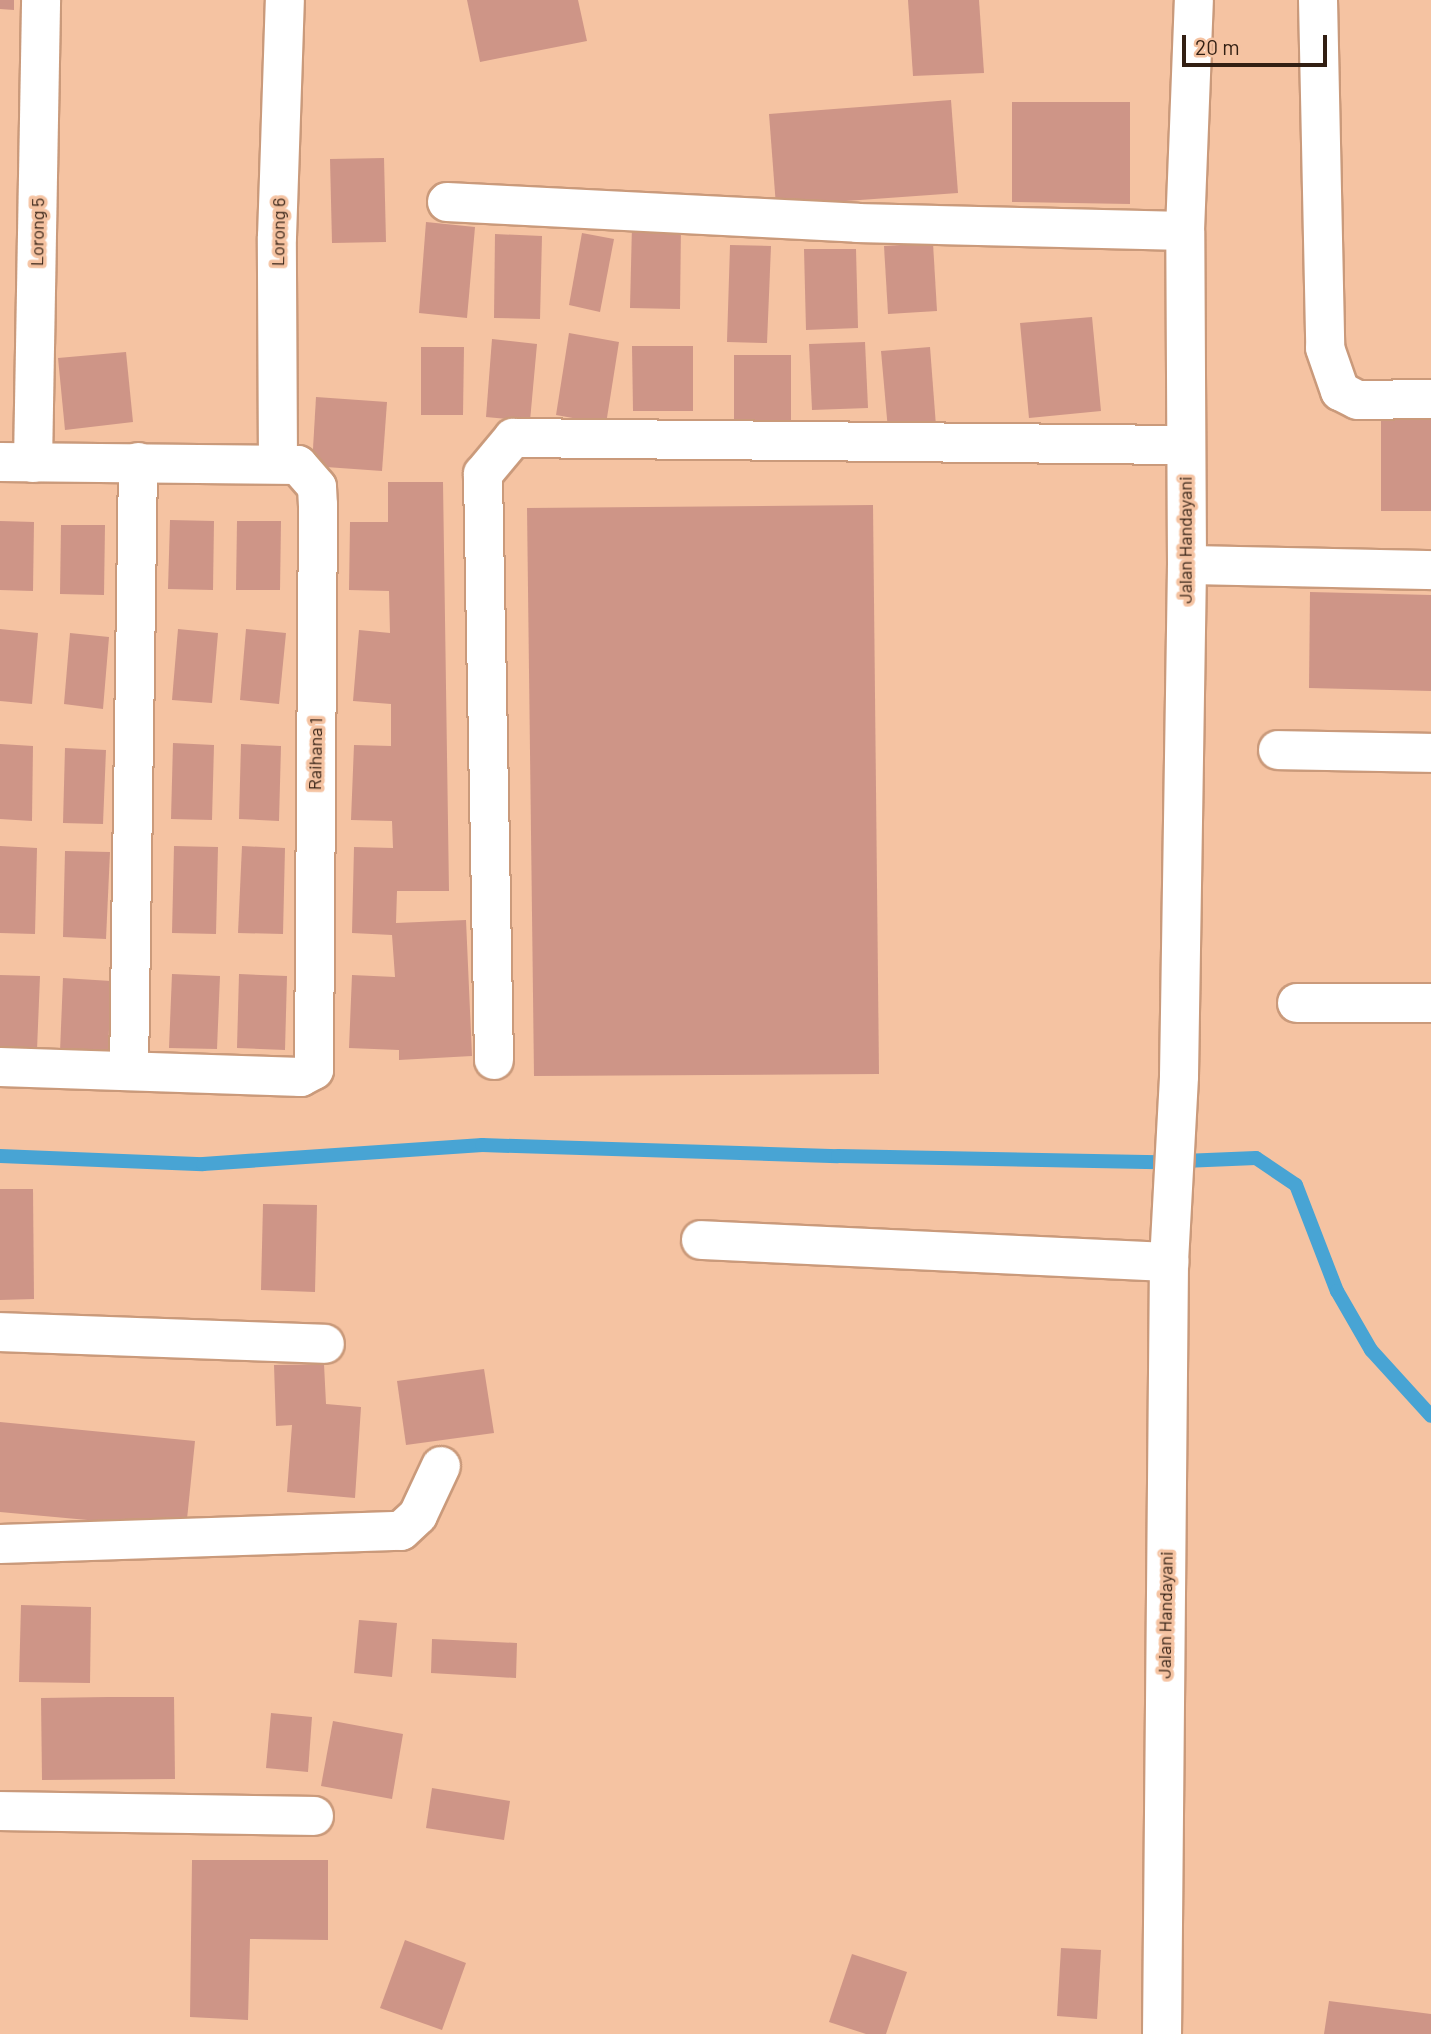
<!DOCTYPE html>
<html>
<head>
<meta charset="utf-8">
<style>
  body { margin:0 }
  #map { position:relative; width:1431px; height:2034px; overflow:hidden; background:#f5c3a2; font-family:Barlow,sans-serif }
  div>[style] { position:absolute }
  .stream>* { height:14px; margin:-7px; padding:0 7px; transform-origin:7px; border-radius:7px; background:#48a4d4 }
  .building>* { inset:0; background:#ce9587 }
  .roads { filter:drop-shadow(2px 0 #ca9a7b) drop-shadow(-2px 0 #ca9a7b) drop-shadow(0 2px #ca9a7b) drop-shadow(0 -2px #ca9a7b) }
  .minor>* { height:38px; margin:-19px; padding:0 19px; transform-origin:19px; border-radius:19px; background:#fff }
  span { translate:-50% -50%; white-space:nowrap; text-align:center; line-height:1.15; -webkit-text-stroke:7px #f5c3a2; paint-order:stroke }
  .street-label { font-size:18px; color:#321f13 }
  .scale { position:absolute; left:1182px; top:35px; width:145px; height:32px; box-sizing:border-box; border:4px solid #321f13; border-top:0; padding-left:9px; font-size:21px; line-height:24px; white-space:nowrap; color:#321f13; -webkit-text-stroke:5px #f5c3a2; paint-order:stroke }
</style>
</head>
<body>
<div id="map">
  <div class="stream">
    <i style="left:0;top:1156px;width:203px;rotate:2.3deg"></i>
    <i style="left:203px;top:1164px;width:280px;rotate:-3.9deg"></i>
    <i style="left:482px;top:1145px;width:356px;rotate:1.8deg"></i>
    <i style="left:838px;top:1156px;width:321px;rotate:1.1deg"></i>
    <i style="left:1159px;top:1162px;width:97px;rotate:-2.4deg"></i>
    <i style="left:1256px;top:1158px;width:48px;rotate:34deg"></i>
    <i style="left:1296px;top:1185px;width:114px;rotate:68.9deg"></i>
    <i style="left:1337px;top:1291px;width:68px;rotate:60deg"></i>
    <i style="left:1371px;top:1350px;width:89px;rotate:47.7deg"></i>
  </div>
  <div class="building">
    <i style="clip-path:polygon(0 0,14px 0,14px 10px,0 9px)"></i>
    <i style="clip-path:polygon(467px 0,578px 0,587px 41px,480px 62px)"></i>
    <i style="clip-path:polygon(908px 0,979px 0,984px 73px,913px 76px)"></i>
    <i style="clip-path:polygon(951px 100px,958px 193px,776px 206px,769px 114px)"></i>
    <i style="clip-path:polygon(1012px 102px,1130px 102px,1130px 204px,1012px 202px)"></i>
    <i style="clip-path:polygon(384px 158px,386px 242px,332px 243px,330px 159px)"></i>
    <i style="clip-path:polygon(426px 222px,475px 227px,467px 318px,419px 313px)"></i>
    <i style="clip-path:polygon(632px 225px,681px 226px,680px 309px,630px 308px)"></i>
    <i style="clip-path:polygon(582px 233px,614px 239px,600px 312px,569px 305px)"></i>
    <i style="clip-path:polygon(495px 234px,542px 236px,540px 319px,494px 318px)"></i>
    <i style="clip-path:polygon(933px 243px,937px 311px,888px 314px,884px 246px)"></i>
    <i style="clip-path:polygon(730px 245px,771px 246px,767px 343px,727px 342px)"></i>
    <i style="clip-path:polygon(804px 249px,856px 249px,858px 328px,806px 330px)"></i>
    <i style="clip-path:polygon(1092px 317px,1101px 411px,1029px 418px,1020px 323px)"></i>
    <i style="clip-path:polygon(569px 333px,619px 342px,606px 424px,556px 415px)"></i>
    <i style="clip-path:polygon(492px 339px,537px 344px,530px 421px,486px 417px)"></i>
    <i style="clip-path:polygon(865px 342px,868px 408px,812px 410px,809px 344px)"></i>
    <i style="clip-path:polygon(632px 346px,693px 346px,693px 411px,633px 411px)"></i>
    <i style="clip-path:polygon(421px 347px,464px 347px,463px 415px,421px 415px)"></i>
    <i style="clip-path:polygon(930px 347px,936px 426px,888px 430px,881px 351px)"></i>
    <i style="clip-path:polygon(126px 352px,133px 422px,65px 430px,58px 358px)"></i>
    <i style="clip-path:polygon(734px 355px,791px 355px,791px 424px,734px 423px)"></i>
    <i style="clip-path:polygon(316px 397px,387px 402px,382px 471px,312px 466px)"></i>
    <i style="clip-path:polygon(1381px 420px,1431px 420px,1431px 511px,1381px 511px)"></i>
    <i style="clip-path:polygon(388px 482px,443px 482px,449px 891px,397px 891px,396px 923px,466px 920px,472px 1056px,399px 1060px,399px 1050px,349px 1048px,352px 975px,395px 977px,392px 935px,352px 933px,354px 847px,393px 848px,392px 821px,351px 820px,354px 745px,391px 746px,391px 704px,353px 701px,359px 630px,390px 633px,389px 591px,349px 590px,350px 522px,388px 522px)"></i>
    <i style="clip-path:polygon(873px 505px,879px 1074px,534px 1076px,527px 508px)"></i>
    <i style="clip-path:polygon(170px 520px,214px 521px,213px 590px,168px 589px)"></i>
    <i style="clip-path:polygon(0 521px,34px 522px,33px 591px,0 590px)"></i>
    <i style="clip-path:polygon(237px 521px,281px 521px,280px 590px,236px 590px)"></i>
    <i style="clip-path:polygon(61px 525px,105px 525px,104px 595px,60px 594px)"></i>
    <i style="clip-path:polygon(1310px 592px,1431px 595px,1431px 691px,1309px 688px)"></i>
    <i style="clip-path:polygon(0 629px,38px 633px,32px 704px,0 701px)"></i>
    <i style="clip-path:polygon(178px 629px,218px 633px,212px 703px,172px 700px)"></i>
    <i style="clip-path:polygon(246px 629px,286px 633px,279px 704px,240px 700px)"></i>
    <i style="clip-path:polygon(70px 633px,109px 637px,103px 709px,64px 704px)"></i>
    <i style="clip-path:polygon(173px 743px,214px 745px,212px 820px,171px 819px)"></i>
    <i style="clip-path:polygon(0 744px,33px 746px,32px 821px,0 819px)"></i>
    <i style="clip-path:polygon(241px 744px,281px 746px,279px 821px,239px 819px)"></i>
    <i style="clip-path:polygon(65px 748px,106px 750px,103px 824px,63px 823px)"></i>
    <i style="clip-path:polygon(0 846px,37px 848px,35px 934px,0 933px)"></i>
    <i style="clip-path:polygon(174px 846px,218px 847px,216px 934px,172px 933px)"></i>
    <i style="clip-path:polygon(242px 846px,285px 848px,283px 934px,238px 933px)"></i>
    <i style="clip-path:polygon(65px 851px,110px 852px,106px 939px,63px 937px)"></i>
    <i style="clip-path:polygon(172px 974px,220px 976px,217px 1049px,169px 1048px)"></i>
    <i style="clip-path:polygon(239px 974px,287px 976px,285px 1050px,237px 1048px)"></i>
    <i style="clip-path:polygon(0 975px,40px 976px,37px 1050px,0 1048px)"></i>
    <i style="clip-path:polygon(63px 978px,111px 981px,108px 1054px,60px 1052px)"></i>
    <i style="clip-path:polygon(0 1189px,33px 1189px,34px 1299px,0 1300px)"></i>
    <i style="clip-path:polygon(263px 1204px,317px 1205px,315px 1292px,261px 1290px)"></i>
    <i style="clip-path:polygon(324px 1364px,326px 1404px,361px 1407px,355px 1498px,287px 1492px,292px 1425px,276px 1426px,274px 1365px)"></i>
    <i style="clip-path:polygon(484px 1369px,494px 1433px,406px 1445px,397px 1381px)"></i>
    <i style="clip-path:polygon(0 1422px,195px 1441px,186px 1529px,0 1512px)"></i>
    <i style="clip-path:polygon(21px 1605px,91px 1607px,90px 1683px,19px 1682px)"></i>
    <i style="clip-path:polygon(359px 1620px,397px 1623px,392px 1677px,354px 1673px)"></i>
    <i style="clip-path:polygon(432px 1639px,517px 1643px,516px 1678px,431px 1673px)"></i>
    <i style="clip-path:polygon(108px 1697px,174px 1697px,175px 1779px,42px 1780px,41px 1698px)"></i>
    <i style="clip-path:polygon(271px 1713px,312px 1717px,308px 1772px,266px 1768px)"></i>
    <i style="clip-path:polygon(333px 1721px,403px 1734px,392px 1799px,321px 1786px)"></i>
    <i style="clip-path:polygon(432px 1788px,510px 1801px,504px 1840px,426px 1828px)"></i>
    <i style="clip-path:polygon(192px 1860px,328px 1860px,328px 1940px,250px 1939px,248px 2020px,190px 2017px)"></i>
    <i style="clip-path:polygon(405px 1940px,466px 1963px,442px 2030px,380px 2008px)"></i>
    <i style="clip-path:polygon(1061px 1948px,1101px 1950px,1097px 2019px,1057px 2016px)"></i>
    <i style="clip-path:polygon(852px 1954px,907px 1972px,886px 2034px,866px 2034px,829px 2022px)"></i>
    <i style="clip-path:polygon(1329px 2001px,1431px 2014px,1431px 2034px,1324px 2034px)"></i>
  </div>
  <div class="roads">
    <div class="minor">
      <i style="left:1318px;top:0;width:348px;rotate:88.8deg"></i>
      <i style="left:1325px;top:348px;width:46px;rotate:70.8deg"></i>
      <i style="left:1340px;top:391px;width:20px;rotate:27deg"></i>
      <i style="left:1358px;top:400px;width:73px;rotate:-0.8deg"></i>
      <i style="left:447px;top:202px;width:411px;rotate:2.9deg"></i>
      <i style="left:857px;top:223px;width:328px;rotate:1.4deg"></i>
      <i style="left:0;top:462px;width:298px;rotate:0.6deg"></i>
      <i style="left:298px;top:465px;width:29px;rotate:49deg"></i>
      <i style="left:317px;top:487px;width:18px;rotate:87deg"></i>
      <i style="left:318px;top:505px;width:565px;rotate:90.41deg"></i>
      <i style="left:314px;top:1070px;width:15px;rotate:152deg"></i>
      <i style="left:301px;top:1077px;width:301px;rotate:-178.1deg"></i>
      <i style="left:33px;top:463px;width:463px;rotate:-89deg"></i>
      <i style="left:278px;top:464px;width:227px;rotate:-90.3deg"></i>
      <i style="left:277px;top:237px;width:237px;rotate:-88.1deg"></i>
      <i style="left:1187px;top:565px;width:244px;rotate:1.2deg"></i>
      <i style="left:1278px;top:750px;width:153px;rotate:1.1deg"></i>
      <i style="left:1297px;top:1003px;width:134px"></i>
      <i style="left:494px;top:1060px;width:586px;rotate:-91.08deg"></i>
      <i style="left:483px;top:474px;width:47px;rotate:-50.2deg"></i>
      <i style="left:513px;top:438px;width:671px;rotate:0.6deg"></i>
      <i style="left:129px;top:1071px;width:609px;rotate:-89.15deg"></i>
      <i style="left:701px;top:1240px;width:469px;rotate:2.7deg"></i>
      <i style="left:0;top:1332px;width:325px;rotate:2.1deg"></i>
      <i style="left:0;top:1544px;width:401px;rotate:-1.9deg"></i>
      <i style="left:401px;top:1531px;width:23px;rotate:-43deg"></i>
      <i style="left:418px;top:1515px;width:54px;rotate:-64.9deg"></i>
      <i style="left:0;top:1811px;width:314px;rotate:0.9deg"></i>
      <i style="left:1162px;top:2034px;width:772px;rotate:-89.48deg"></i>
      <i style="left:1169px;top:1262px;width:186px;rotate:-86.9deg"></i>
      <i style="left:1179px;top:1076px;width:511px;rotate:-89.1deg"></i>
      <i style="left:1187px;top:565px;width:334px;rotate:-90.3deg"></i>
      <i style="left:1185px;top:231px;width:231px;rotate:-87.8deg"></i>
    </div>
  </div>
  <div class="street-label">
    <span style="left:37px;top:232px;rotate:-89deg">Lorong 5</span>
    <span style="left:278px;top:232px;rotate:-89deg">Lorong 6</span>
    <span style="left:1185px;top:540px;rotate:-90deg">Jalan Handayani</span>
    <span style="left:315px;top:754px;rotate:-89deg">Raihana 1</span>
    <span style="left:1165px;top:1615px;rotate:-89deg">Jalan Handayani</span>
  </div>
  <div class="scale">20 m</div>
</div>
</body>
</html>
